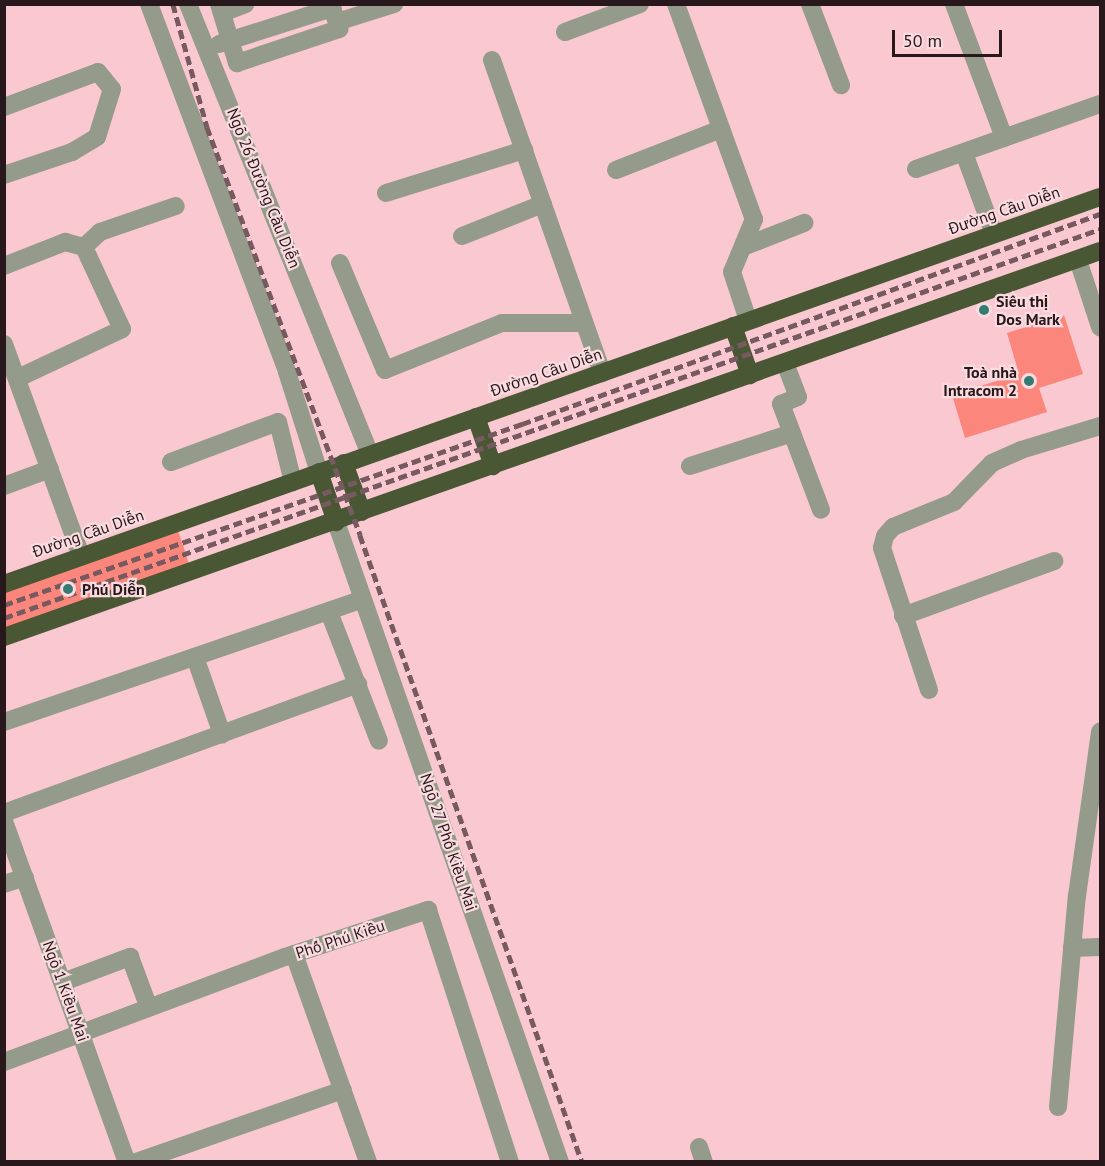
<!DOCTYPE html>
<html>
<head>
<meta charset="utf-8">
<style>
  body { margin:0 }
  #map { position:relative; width:1105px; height:1166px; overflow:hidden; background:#f9c8d1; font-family:"PT Sans",sans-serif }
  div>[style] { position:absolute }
  .building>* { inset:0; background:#fa867c }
  .minor>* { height:18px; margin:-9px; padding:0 9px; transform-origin:9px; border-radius:9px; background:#949b8a }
  .highway>* { height:18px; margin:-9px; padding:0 9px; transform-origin:9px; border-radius:9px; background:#4a5734 }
  .rail>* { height:4.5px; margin-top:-2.25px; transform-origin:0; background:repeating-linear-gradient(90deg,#775a5f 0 9px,transparent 0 13.5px) }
  .dots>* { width:16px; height:16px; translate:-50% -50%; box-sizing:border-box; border:3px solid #f9dbe0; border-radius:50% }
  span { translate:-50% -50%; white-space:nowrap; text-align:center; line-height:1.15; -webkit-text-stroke:4.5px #f9dbe0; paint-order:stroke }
  .street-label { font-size:16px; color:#29181b }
  .poi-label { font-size:16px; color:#29181b; font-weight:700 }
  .left { translate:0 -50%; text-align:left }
  .right { translate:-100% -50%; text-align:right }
  .frame { position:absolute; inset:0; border:6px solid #29181b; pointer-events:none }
  .scale { position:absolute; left:892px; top:30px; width:110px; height:27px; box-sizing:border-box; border:3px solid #29181b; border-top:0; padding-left:8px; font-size:18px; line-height:21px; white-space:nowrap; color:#29181b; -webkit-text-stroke:4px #f9dbe0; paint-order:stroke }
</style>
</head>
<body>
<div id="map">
  <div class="building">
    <i style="clip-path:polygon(1064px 315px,1083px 374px,1039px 388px,1047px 412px,965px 438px,952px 395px,1019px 374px,1007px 333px)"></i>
    <i style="clip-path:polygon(175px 521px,192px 573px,4px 639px,4px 581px)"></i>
  </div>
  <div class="minor">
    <i style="left:149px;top:4px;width:393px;rotate:69.4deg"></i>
    <i style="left:287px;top:372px;width:105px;rotate:72.3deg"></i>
    <i style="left:188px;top:4px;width:485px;rotate:68deg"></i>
    <i style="left:219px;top:4px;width:62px;rotate:73deg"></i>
    <i style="left:237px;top:63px;width:108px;rotate:-18.4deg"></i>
    <i style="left:339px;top:29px;width:26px;rotate:-108deg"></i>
    <i style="left:676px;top:4px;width:229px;rotate:70.1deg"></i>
    <i style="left:754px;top:219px;width:57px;rotate:112.5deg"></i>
    <i style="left:732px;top:272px;width:51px;rotate:71.6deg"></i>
    <i style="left:810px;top:4px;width:87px;rotate:69.1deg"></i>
    <i style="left:954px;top:4px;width:143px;rotate:69.5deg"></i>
    <i style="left:222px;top:13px;width:25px;rotate:-21deg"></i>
    <i style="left:337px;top:22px;width:60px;rotate:-17.5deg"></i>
    <i style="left:565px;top:32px;width:80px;rotate:-20.5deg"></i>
    <i style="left:219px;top:44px;width:119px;rotate:-17.7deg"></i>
    <i style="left:492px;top:60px;width:332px;rotate:70.6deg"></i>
    <i style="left:4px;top:107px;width:100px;rotate:-20.4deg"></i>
    <i style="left:98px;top:72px;width:22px;rotate:51deg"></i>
    <i style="left:112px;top:89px;width:50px;rotate:107.4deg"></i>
    <i style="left:97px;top:137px;width:29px;rotate:149deg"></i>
    <i style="left:72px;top:152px;width:72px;rotate:161.3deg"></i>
    <i style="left:964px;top:153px;width:86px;rotate:69.7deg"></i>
    <i style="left:916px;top:169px;width:195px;rotate:-19.5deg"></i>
    <i style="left:616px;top:170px;width:113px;rotate:-21.3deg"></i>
    <i style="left:386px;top:193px;width:145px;rotate:-17.3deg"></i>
    <i style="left:462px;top:236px;width:87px;rotate:-21.6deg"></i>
    <i style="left:84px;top:247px;width:22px;rotate:-43deg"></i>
    <i style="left:100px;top:232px;width:80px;rotate:-18.9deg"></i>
    <i style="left:743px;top:247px;width:66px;rotate:-21.5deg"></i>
    <i style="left:1078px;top:260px;width:71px;rotate:71.8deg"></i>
    <i style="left:340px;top:263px;width:116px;rotate:67.2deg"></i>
    <i style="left:385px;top:370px;width:126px;rotate:-21.9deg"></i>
    <i style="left:502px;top:323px;width:82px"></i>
    <i style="left:4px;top:266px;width:66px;rotate:-21.5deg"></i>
    <i style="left:65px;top:242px;width:20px;rotate:15deg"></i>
    <i style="left:4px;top:344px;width:226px;rotate:70deg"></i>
    <i style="left:785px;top:363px;width:36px;rotate:69deg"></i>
    <i style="left:798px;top:397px;width:18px;rotate:158deg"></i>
    <i style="left:781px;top:404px;width:113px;rotate:69.3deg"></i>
    <i style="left:18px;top:378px;width:115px;rotate:-25.2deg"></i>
    <i style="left:122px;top:329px;width:90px;rotate:-114.9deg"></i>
    <i style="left:171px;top:462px;width:114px;rotate:-20.5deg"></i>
    <i style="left:278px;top:422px;width:62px;rotate:76deg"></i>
    <i style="left:690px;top:466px;width:107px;rotate:-17.9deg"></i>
    <i style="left:4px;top:486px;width:49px;rotate:-20.3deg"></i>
    <i style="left:336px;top:522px;width:678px;rotate:70.71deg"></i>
    <i style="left:329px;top:612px;width:138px;rotate:68.8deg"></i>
    <i style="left:903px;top:616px;width:161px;rotate:-20deg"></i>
    <i style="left:195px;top:657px;width:82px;rotate:70.7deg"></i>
    <i style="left:929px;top:690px;width:150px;rotate:-108.3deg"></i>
    <i style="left:882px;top:548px;width:12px;rotate:-76deg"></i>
    <i style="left:885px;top:536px;width:12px;rotate:-48deg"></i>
    <i style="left:893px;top:527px;width:66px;rotate:-22.3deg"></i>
    <i style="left:954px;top:502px;width:54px;rotate:-45.7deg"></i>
    <i style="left:992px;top:463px;width:32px;rotate:-24deg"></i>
    <i style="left:1021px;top:450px;width:83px;rotate:-16.9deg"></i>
    <i style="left:4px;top:722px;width:379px;rotate:-18.9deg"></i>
    <i style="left:4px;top:813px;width:377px;rotate:-20deg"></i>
    <i style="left:4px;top:821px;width:363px;rotate:70.2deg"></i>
    <i style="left:4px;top:884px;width:22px;rotate:-18deg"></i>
    <i style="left:1072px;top:948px;width:28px;rotate:-2deg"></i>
    <i style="left:294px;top:954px;width:221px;rotate:70.4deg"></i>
    <i style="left:63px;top:982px;width:72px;rotate:-20.5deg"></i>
    <i style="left:130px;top:957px;width:54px;rotate:69.6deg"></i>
    <i style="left:4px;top:1062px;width:300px;rotate:-20.5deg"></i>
    <i style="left:285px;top:957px;width:151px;rotate:-18.2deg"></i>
    <i style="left:428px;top:910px;width:265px;rotate:72deg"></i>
    <i style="left:1058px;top:1107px;width:212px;rotate:-84.9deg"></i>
    <i style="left:1077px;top:896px;width:166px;rotate:-82deg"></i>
    <i style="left:699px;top:1147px;width:16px;rotate:72deg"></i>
    <i style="left:136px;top:1162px;width:219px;rotate:-19.2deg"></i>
  </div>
  <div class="highway">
    <i style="left:733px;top:326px;width:52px;rotate:70.9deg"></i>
    <i style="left:476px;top:417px;width:52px;rotate:70.9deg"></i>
    <i style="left:344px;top:463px;width:52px;rotate:69.8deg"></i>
    <i style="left:319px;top:472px;width:53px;rotate:71.2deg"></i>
    <i style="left:4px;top:584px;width:1162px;rotate:-19.45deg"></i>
    <i style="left:4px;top:637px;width:1162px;rotate:-19.4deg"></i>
  </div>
  <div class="rail">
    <i style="left:173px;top:4px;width:128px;rotate:74.5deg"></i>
    <i style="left:207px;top:127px;width:436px;rotate:69.4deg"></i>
    <i style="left:360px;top:535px;width:665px;rotate:70.5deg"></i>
    <i style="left:4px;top:605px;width:549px;rotate:-19.26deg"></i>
    <i style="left:522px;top:424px;width:615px;rotate:-19.97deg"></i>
    <i style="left:4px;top:618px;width:1163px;rotate:-19.54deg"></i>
  </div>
  <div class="dots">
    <i style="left:984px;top:310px;background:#347b74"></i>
    <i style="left:1029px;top:381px;background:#347b74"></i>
    <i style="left:68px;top:589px;background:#347b74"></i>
  </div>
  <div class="street-label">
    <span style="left:264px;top:188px;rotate:68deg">Ngõ 26 Đường Cầu Diễn</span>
    <span style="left:1004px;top:210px;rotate:-19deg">Đường Cầu Diễn</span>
    <span style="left:546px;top:372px;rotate:-19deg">Đường Cầu Diễn</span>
    <span style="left:88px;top:533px;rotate:-19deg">Đường Cầu Diễn</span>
    <span style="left:449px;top:842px;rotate:71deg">Ngõ 27 Phố Kiều Mai</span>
    <span style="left:340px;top:939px;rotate:-18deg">Phố Phú Kiều</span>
    <span style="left:66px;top:991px;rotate:70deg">Ngõ 1 Kiều Mai</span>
  </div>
  <div class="poi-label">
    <span class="left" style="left:996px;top:310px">Siêu thị<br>Dos Mark</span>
    <span class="right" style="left:1017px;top:381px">Toà nhà<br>Intracom 2</span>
    <span class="left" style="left:82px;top:589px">Phú Diễn</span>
  </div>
  <div class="frame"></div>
  <div class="scale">50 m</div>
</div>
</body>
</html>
